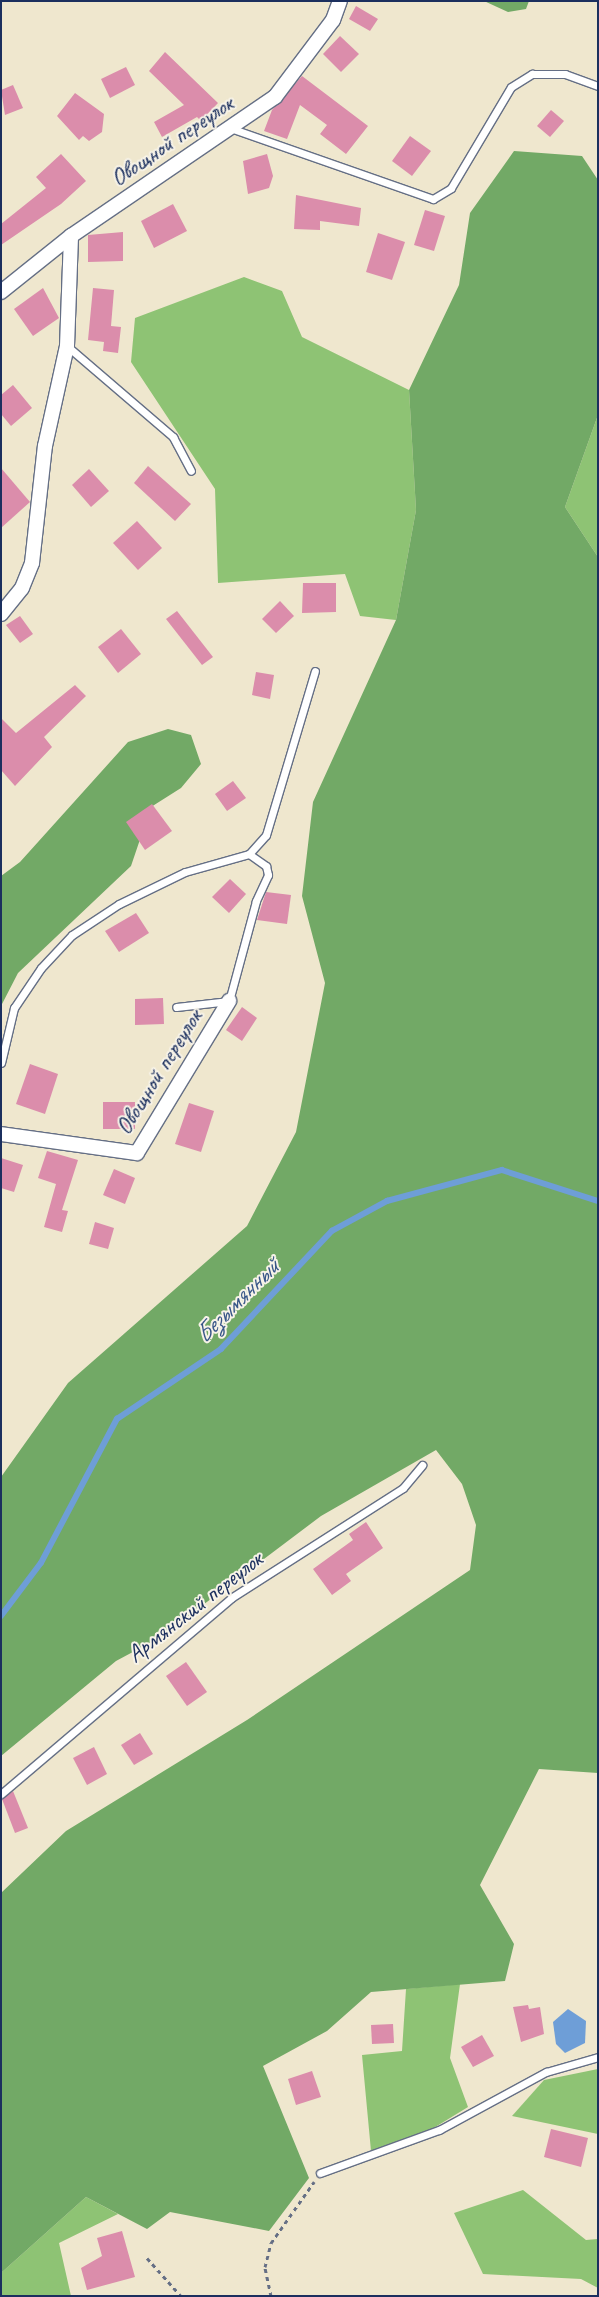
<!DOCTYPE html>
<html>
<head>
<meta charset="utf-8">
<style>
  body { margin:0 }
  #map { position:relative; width:599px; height:2297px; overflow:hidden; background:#efe7ce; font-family:Caveat,sans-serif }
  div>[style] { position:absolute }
  .green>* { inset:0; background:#8ec374 }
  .forest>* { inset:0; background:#72a966 }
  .water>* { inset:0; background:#6e9ed7 }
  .stream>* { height:5.5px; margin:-2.75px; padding:0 2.75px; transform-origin:2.75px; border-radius:2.75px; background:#6e9ed7 }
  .building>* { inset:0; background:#db8dab }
  .path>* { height:3px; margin-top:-1.5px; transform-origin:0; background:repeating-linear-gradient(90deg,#656f85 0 4px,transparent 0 8px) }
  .roads { filter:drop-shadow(1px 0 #656f85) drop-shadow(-1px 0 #656f85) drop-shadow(0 1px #656f85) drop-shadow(0 -1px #656f85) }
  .service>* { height:7px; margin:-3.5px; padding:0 3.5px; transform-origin:3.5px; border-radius:3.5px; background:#fff }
  .minor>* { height:14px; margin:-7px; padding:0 7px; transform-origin:7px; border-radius:7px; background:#fff }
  span { translate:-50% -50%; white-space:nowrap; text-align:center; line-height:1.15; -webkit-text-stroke:4px #f7f3e8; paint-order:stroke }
  .street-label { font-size:24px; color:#1b2f5e }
  .water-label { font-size:25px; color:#385688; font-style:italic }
  .frame { position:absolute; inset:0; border:2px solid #1b2f5e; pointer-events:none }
</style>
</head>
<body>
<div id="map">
  <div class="green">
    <i style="clip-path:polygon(244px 277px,282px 291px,302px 337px,409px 390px,416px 510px,396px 620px,360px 616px,345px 574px,218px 583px,215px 489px,131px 362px,135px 318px)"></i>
    <i style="clip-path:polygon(598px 415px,598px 557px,565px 507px)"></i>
    <i style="clip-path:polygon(460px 1984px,450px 2058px,468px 2107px,432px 2129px,371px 2151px,362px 2055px,402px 2051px,406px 1989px)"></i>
    <i style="clip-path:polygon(598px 2069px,598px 2134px,512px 2116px,544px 2080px)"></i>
    <i style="clip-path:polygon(523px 2190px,586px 2240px,598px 2239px,598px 2288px,581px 2279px,483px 2274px,454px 2213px)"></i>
    <i style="clip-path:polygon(86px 2197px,118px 2214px,59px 2243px,71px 2296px,1px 2296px,1px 2273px)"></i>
  </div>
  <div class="forest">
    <i style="clip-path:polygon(484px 1px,529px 1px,526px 9px,508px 12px)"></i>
    <i style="clip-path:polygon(514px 151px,582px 156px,598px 180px,598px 415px,565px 507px,598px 557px,598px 1773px,539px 1769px,480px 1885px,514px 1944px,505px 1981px,371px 1992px,327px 2031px,263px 2066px,309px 2178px,269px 2231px,170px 2212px,147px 2229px,86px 2197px,1px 2273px,1px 1893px,66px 1831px,247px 1720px,470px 1570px,476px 1525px,462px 1484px,436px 1450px,321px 1516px,159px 1638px,116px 1661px,1px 1756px,1px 1477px,68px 1383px,247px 1226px,296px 1132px,325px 983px,302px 896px,313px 802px,396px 620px,416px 510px,409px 390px,459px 285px,470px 213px)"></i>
    <i style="clip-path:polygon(168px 729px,191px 735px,201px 764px,181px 788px,151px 807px,131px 866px,18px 973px,1px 1006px,1px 876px,20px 862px,128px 742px)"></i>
  </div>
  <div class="water">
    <i style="clip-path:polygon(568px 2009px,586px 2021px,585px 2043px,565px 2053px,556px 2044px,553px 2022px)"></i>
  </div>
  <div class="stream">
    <i style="left:1px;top:1616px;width:66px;rotate:-53deg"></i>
    <i style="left:41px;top:1563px;width:163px;rotate:-62.2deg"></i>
    <i style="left:117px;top:1419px;width:125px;rotate:-33.9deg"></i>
    <i style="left:221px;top:1349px;width:162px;rotate:-46.8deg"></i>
    <i style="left:332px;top:1231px;width:63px;rotate:-28.6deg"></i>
    <i style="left:387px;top:1201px;width:119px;rotate:-15.1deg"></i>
    <i style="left:502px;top:1170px;width:101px;rotate:17.9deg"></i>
  </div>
  <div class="building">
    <i style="clip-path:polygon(356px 6px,378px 19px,370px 31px,349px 19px)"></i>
    <i style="clip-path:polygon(340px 36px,359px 54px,341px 72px,323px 54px)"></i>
    <i style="clip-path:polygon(165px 52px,218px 103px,201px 121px,197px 117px,162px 137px,154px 122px,184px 105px,149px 71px)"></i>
    <i style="clip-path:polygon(126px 67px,135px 85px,110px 98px,101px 79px)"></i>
    <i style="clip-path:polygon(302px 76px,368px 126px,346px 154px,320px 134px,327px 125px,300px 105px,287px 139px,264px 131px,272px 110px)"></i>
    <i style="clip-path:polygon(13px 85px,23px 108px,5px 115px,1px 90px)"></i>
    <i style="clip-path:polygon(75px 93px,104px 114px,102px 132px,89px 141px,83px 136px,79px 140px,57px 116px)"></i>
    <i style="clip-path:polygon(551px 110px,564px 121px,550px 137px,537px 126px)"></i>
    <i style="clip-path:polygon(410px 136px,431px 151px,412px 176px,392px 161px)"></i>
    <i style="clip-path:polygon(61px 154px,86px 181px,61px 204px,1px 245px,1px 224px,46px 188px,36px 177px)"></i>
    <i style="clip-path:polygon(267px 154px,273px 176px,269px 188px,248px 194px,243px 161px)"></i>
    <i style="clip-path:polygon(296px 195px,361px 208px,359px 226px,320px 221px,320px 230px,294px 229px)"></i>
    <i style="clip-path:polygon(173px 204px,187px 231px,154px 248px,141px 221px)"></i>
    <i style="clip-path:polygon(425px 210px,445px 216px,434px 251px,414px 245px)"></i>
    <i style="clip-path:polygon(123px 232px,123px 261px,88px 262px,88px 235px)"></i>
    <i style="clip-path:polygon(378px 233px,405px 242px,392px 280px,366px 272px)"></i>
    <i style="clip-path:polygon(43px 288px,59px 318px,33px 336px,14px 309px)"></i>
    <i style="clip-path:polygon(93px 288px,114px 290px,111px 326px,121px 327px,118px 353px,103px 351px,104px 342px,88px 340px)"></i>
    <i style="clip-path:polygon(13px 385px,32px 408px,11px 426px,1px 414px,1px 395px)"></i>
    <i style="clip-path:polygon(148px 466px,191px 504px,175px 521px,134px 483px)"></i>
    <i style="clip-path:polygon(1px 468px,30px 502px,1px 528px)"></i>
    <i style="clip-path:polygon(89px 469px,109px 491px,91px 507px,72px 485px)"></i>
    <i style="clip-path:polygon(137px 521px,162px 548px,138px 570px,113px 543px)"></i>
    <i style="clip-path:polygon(303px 583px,336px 583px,336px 612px,302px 613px)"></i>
    <i style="clip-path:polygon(280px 601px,294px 616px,276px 633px,262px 619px)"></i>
    <i style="clip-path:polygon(177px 611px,213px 657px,202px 665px,166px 619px)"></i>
    <i style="clip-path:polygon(20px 616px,33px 634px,20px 643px,6px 625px)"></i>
    <i style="clip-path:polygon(121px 629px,141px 654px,118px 673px,98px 647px)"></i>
    <i style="clip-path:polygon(256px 672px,274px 675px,270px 699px,252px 695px)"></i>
    <i style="clip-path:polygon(75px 685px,86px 696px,44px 737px,52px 747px,15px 786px,1px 770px,1px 718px,16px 733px)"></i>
    <i style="clip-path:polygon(233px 781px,246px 798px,227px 811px,215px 794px)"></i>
    <i style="clip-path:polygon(152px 804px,172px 831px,145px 850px,126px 822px)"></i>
    <i style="clip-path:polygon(230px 879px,246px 894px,229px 913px,212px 897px)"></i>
    <i style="clip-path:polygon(266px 892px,291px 895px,287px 924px,257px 920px)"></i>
    <i style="clip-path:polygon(136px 913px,149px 933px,119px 952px,105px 931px)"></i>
    <i style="clip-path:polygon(163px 998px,164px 1024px,135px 1025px,135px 999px)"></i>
    <i style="clip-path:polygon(242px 1007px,257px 1018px,242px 1041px,226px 1030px)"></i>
    <i style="clip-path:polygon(30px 1064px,58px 1074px,45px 1114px,16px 1104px)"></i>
    <i style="clip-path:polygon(103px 1102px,135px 1102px,135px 1129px,103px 1129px)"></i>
    <i style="clip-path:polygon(189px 1103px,214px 1111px,201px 1152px,175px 1144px)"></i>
    <i style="clip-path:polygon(47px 1151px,78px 1160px,62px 1210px,68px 1211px,62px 1232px,44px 1227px,56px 1184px,38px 1178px)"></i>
    <i style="clip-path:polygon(1px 1158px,23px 1165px,14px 1192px,1px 1188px)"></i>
    <i style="clip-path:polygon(114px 1169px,135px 1178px,125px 1204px,103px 1195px)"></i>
    <i style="clip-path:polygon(95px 1222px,114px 1228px,108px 1249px,89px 1244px)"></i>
    <i style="clip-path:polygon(366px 1522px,383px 1548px,346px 1574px,351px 1581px,332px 1595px,313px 1569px,353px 1540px,349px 1534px)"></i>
    <i style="clip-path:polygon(186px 1662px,207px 1692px,187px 1706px,166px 1676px)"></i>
    <i style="clip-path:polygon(140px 1733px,153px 1754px,134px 1765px,121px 1745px)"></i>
    <i style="clip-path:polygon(94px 1747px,107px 1774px,87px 1785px,73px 1758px)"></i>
    <i style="clip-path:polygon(13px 1791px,28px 1828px,15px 1833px,2px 1799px)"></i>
    <i style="clip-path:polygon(528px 2005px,529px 2009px,540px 2007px,544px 2034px,521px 2042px,513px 2007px)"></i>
    <i style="clip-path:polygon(393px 2024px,394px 2043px,372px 2044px,371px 2025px)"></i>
    <i style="clip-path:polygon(482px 2035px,494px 2056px,473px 2067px,461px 2047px)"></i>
    <i style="clip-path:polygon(312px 2071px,321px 2097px,296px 2105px,288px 2079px)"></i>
    <i style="clip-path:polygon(551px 2129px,588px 2138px,581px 2167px,544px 2157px)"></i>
    <i style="clip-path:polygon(122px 2231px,135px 2277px,87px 2290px,81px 2268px,102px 2256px,97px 2238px)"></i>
  </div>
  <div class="path">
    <i style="left:147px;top:2258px;width:51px;rotate:48.2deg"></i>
    <i style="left:271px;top:2296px;width:30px;rotate:-102deg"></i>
    <i style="left:265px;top:2267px;width:25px;rotate:-76deg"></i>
    <i style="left:271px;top:2243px;width:75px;rotate:-54.8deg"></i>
  </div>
  <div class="roads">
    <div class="service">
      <i style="left:233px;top:129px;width:212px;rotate:19.3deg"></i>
      <i style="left:433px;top:199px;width:21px;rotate:-31deg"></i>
      <i style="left:451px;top:188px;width:117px;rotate:-59.3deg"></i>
      <i style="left:511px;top:87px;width:25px;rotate:-32deg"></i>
      <i style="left:532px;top:74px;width:33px"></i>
      <i style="left:565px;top:74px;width:35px;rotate:20deg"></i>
      <i style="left:67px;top:346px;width:140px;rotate:40.6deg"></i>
      <i style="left:173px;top:437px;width:38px;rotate:62deg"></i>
      <i style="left:249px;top:854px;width:25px;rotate:-48deg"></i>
      <i style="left:266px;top:835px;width:171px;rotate:-73.4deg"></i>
      <i style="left:1px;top:1063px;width:57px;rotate:-76.7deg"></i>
      <i style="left:14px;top:1008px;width:48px;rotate:-56deg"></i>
      <i style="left:41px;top:968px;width:45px;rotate:-46.8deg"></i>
      <i style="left:72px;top:935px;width:56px;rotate:-33.4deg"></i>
      <i style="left:119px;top:904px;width:73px;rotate:-25.9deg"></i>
      <i style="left:185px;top:872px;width:66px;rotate:-15.7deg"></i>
      <i style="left:249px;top:854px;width:21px;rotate:35deg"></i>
      <i style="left:266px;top:866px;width:9px;rotate:77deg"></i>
      <i style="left:268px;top:875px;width:29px;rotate:115deg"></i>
      <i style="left:256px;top:901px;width:104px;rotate:105.1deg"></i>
      <i style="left:229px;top:1001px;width:53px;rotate:173.5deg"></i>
      <i style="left:1px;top:1794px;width:302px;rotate:-40.4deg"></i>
      <i style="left:231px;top:1598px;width:204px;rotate:-32.6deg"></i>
      <i style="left:403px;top:1488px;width:30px;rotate:-50deg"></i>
      <i style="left:320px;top:2173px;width:127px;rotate:-19.9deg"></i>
      <i style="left:439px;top:2130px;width:122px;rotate:-28.5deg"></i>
      <i style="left:546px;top:2072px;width:54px;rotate:-16.1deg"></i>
    </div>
    <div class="minor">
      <i style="left:1px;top:292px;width:90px;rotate:-38.7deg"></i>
      <i style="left:71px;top:236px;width:247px;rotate:-34.3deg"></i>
      <i style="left:275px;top:97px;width:96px;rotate:-53deg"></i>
      <i style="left:333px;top:20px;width:20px;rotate:-70deg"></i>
      <i style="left:1px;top:614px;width:33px;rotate:-51deg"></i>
      <i style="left:22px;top:588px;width:27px;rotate:-68deg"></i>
      <i style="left:32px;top:563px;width:118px;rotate:-83.7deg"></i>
      <i style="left:45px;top:446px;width:102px;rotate:-77.6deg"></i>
      <i style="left:67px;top:346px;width:110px;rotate:-87.9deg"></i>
      <i style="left:1px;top:1134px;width:137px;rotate:8deg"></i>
      <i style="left:137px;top:1153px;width:178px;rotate:-58.8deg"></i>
    </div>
  </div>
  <div class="street-label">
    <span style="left:172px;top:141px;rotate:-34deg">Овощной переулок</span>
    <span style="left:159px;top:1072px;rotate:-58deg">Овощной переулок</span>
    <span style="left:195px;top:1607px;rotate:-38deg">Армянский переулок</span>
  </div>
  <div class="water-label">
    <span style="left:237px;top:1301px;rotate:-45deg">Безымянный</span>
  </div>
  <div class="frame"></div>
</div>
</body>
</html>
